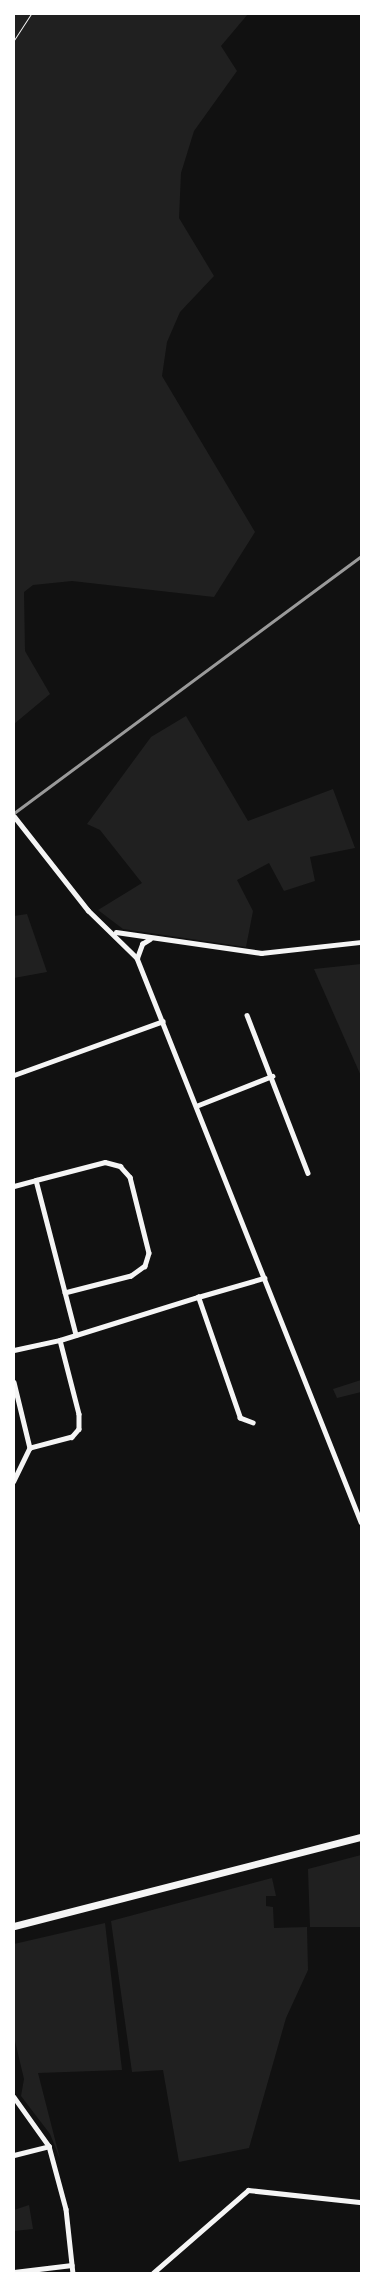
<!DOCTYPE html>
<html>
<head>
<meta charset="utf-8">
<style>
  body { margin:0 }
  #map { position:relative; width:375px; height:2287px; overflow:hidden; background:#111; font-family:"Public Sans",sans-serif }
  div>[style] { position:absolute }
  .green>* { inset:0; background:#202020 }
  .path>* { height:1px; margin:-0.5px; padding:0 0.5px; transform-origin:0.5px; border-radius:0.5px; background:#f5f5f5 }
  .minor>* { height:4.5px; margin:-2.25px; padding:0 2.25px; transform-origin:2.25px; border-radius:2.25px; background:#f5f5f5 }
  .primary>* { height:7px; margin:-3.5px; padding:0 3.5px; transform-origin:3.5px; border-radius:3.5px; background:#f5f5f5 }
  .rail>* { height:2.5px; margin:-1.25px; padding:0 1.25px; transform-origin:1.25px; border-radius:1.25px; background:#9a9a9a }
  span { translate:-50% -50%; white-space:nowrap; text-align:center; line-height:1.15; -webkit-text-stroke:5px #fff; paint-order:stroke }
  .frame { position:absolute; inset:0; border:15px solid #fff; pointer-events:none }
</style>
</head>
<body>
<div id="map">
  <div class="green">
    <i style="clip-path:polygon(14px 14px,248px 14px,221px 46px,237px 71px,194px 131px,181px 173px,179px 218px,214px 276px,180px 312px,167px 342px,162px 376px,255px 532px,214px 597px,72px 581px,33px 585px,24px 592px,25px 651px,50px 694px,14px 724px)"></i>
    <i style="clip-path:polygon(186px 716px,248px 821px,333px 789px,355px 848px,310px 857px,315px 881px,284px 891px,269px 863px,237px 880px,253px 911px,246px 947px,123px 929px,98px 910px,142px 883px,100px 830px,87px 824px,151px 737px)"></i>
    <i style="clip-path:polygon(27px 914px,47px 972px,14px 978px,14px 916px)"></i>
    <i style="clip-path:polygon(361px 964px,361px 1076px,314px 969px)"></i>
    <i style="clip-path:polygon(361px 1380px,361px 1392px,337px 1398px,333px 1389px)"></i>
    <i style="clip-path:polygon(361px 1855px,361px 1927px,310px 1927px,308px 1869px)"></i>
    <i style="clip-path:polygon(272px 1878px,276px 1896px,266px 1896px,266px 1906px,273px 1907px,274px 1928px,307px 1927px,308px 1970px,286px 2018px,249px 2148px,179px 2162px,163px 2070px,132px 2072px,111px 1921px)"></i>
    <i style="clip-path:polygon(105px 1923px,122px 2070px,38px 2073px,60px 2159px,50px 2134px,21px 2096px,24px 2079px,14px 2037px,14px 1944px)"></i>
    <i style="clip-path:polygon(29px 2205px,33px 2229px,14px 2231px,14px 2210px)"></i>
  </div>
  <div class="path">
    <i style="left:14px;top:40px;width:31px;rotate:-57deg"></i>
  </div>
  <div class="minor">
    <i style="left:14px;top:816px;width:120px;rotate:51.8deg"></i>
    <i style="left:88px;top:910px;width:69px;rotate:44.4deg"></i>
    <i style="left:137px;top:958px;width:607px;rotate:68.34deg"></i>
    <i style="left:116px;top:932px;width:147px;rotate:8.2deg"></i>
    <i style="left:261px;top:953px;width:101px;rotate:-6.3deg"></i>
    <i style="left:137px;top:958px;width:15px;rotate:-70deg"></i>
    <i style="left:142px;top:944px;width:9px;rotate:-32deg"></i>
    <i style="left:247px;top:1015px;width:169px;rotate:68.9deg"></i>
    <i style="left:14px;top:1075px;width:158px;rotate:-19.9deg"></i>
    <i style="left:196px;top:1106px;width:82px;rotate:-21.5deg"></i>
    <i style="left:36px;top:1180px;width:71px;rotate:-14.6deg"></i>
    <i style="left:105px;top:1162px;width:16px;rotate:15deg"></i>
    <i style="left:120px;top:1166px;width:15px;rotate:48deg"></i>
    <i style="left:130px;top:1177px;width:78px;rotate:76deg"></i>
    <i style="left:149px;top:1253px;width:14px;rotate:107deg"></i>
    <i style="left:145px;top:1266px;width:17px;rotate:144deg"></i>
    <i style="left:131px;top:1276px;width:68px;rotate:165.6deg"></i>
    <i style="left:14px;top:1186px;width:23px;rotate:-15deg"></i>
    <i style="left:36px;top:1180px;width:160px;rotate:75.5deg"></i>
    <i style="left:60px;top:1340px;width:145px;rotate:-17.3deg"></i>
    <i style="left:14px;top:1350px;width:47px;rotate:-12.3deg"></i>
    <i style="left:60px;top:1340px;width:76px;rotate:75.6deg"></i>
    <i style="left:79px;top:1414px;width:15px;rotate:90deg"></i>
    <i style="left:79px;top:1429px;width:11px;rotate:131deg"></i>
    <i style="left:72px;top:1437px;width:43px;rotate:165.3deg"></i>
    <i style="left:14px;top:1382px;width:68px;rotate:76.4deg"></i>
    <i style="left:30px;top:1448px;width:37px;rotate:116deg"></i>
    <i style="left:253px;top:1423px;width:14px;rotate:-159deg"></i>
    <i style="left:240px;top:1418px;width:128px;rotate:-109.1deg"></i>
    <i style="left:198px;top:1297px;width:69px;rotate:-16.1deg"></i>
    <i style="left:14px;top:2097px;width:60px;rotate:54.5deg"></i>
    <i style="left:49px;top:2146px;width:65px;rotate:74.9deg"></i>
    <i style="left:66px;top:2209px;width:64px;rotate:83.8deg"></i>
    <i style="left:14px;top:2155px;width:36px;rotate:-14deg"></i>
    <i style="left:14px;top:2272px;width:58px;rotate:-6.9deg"></i>
    <i style="left:153px;top:2273px;width:126px;rotate:-41.1deg"></i>
    <i style="left:248px;top:2190px;width:114px;rotate:6.1deg"></i>
  </div>
  <div class="primary">
    <i style="left:14px;top:1926px;width:358px;rotate:-14.4deg"></i>
  </div>
  <div class="rail">
    <i style="left:14px;top:813px;width:432px;rotate:-36.5deg"></i>
  </div>
  <div class="frame"></div>
</div>
</body>
</html>
